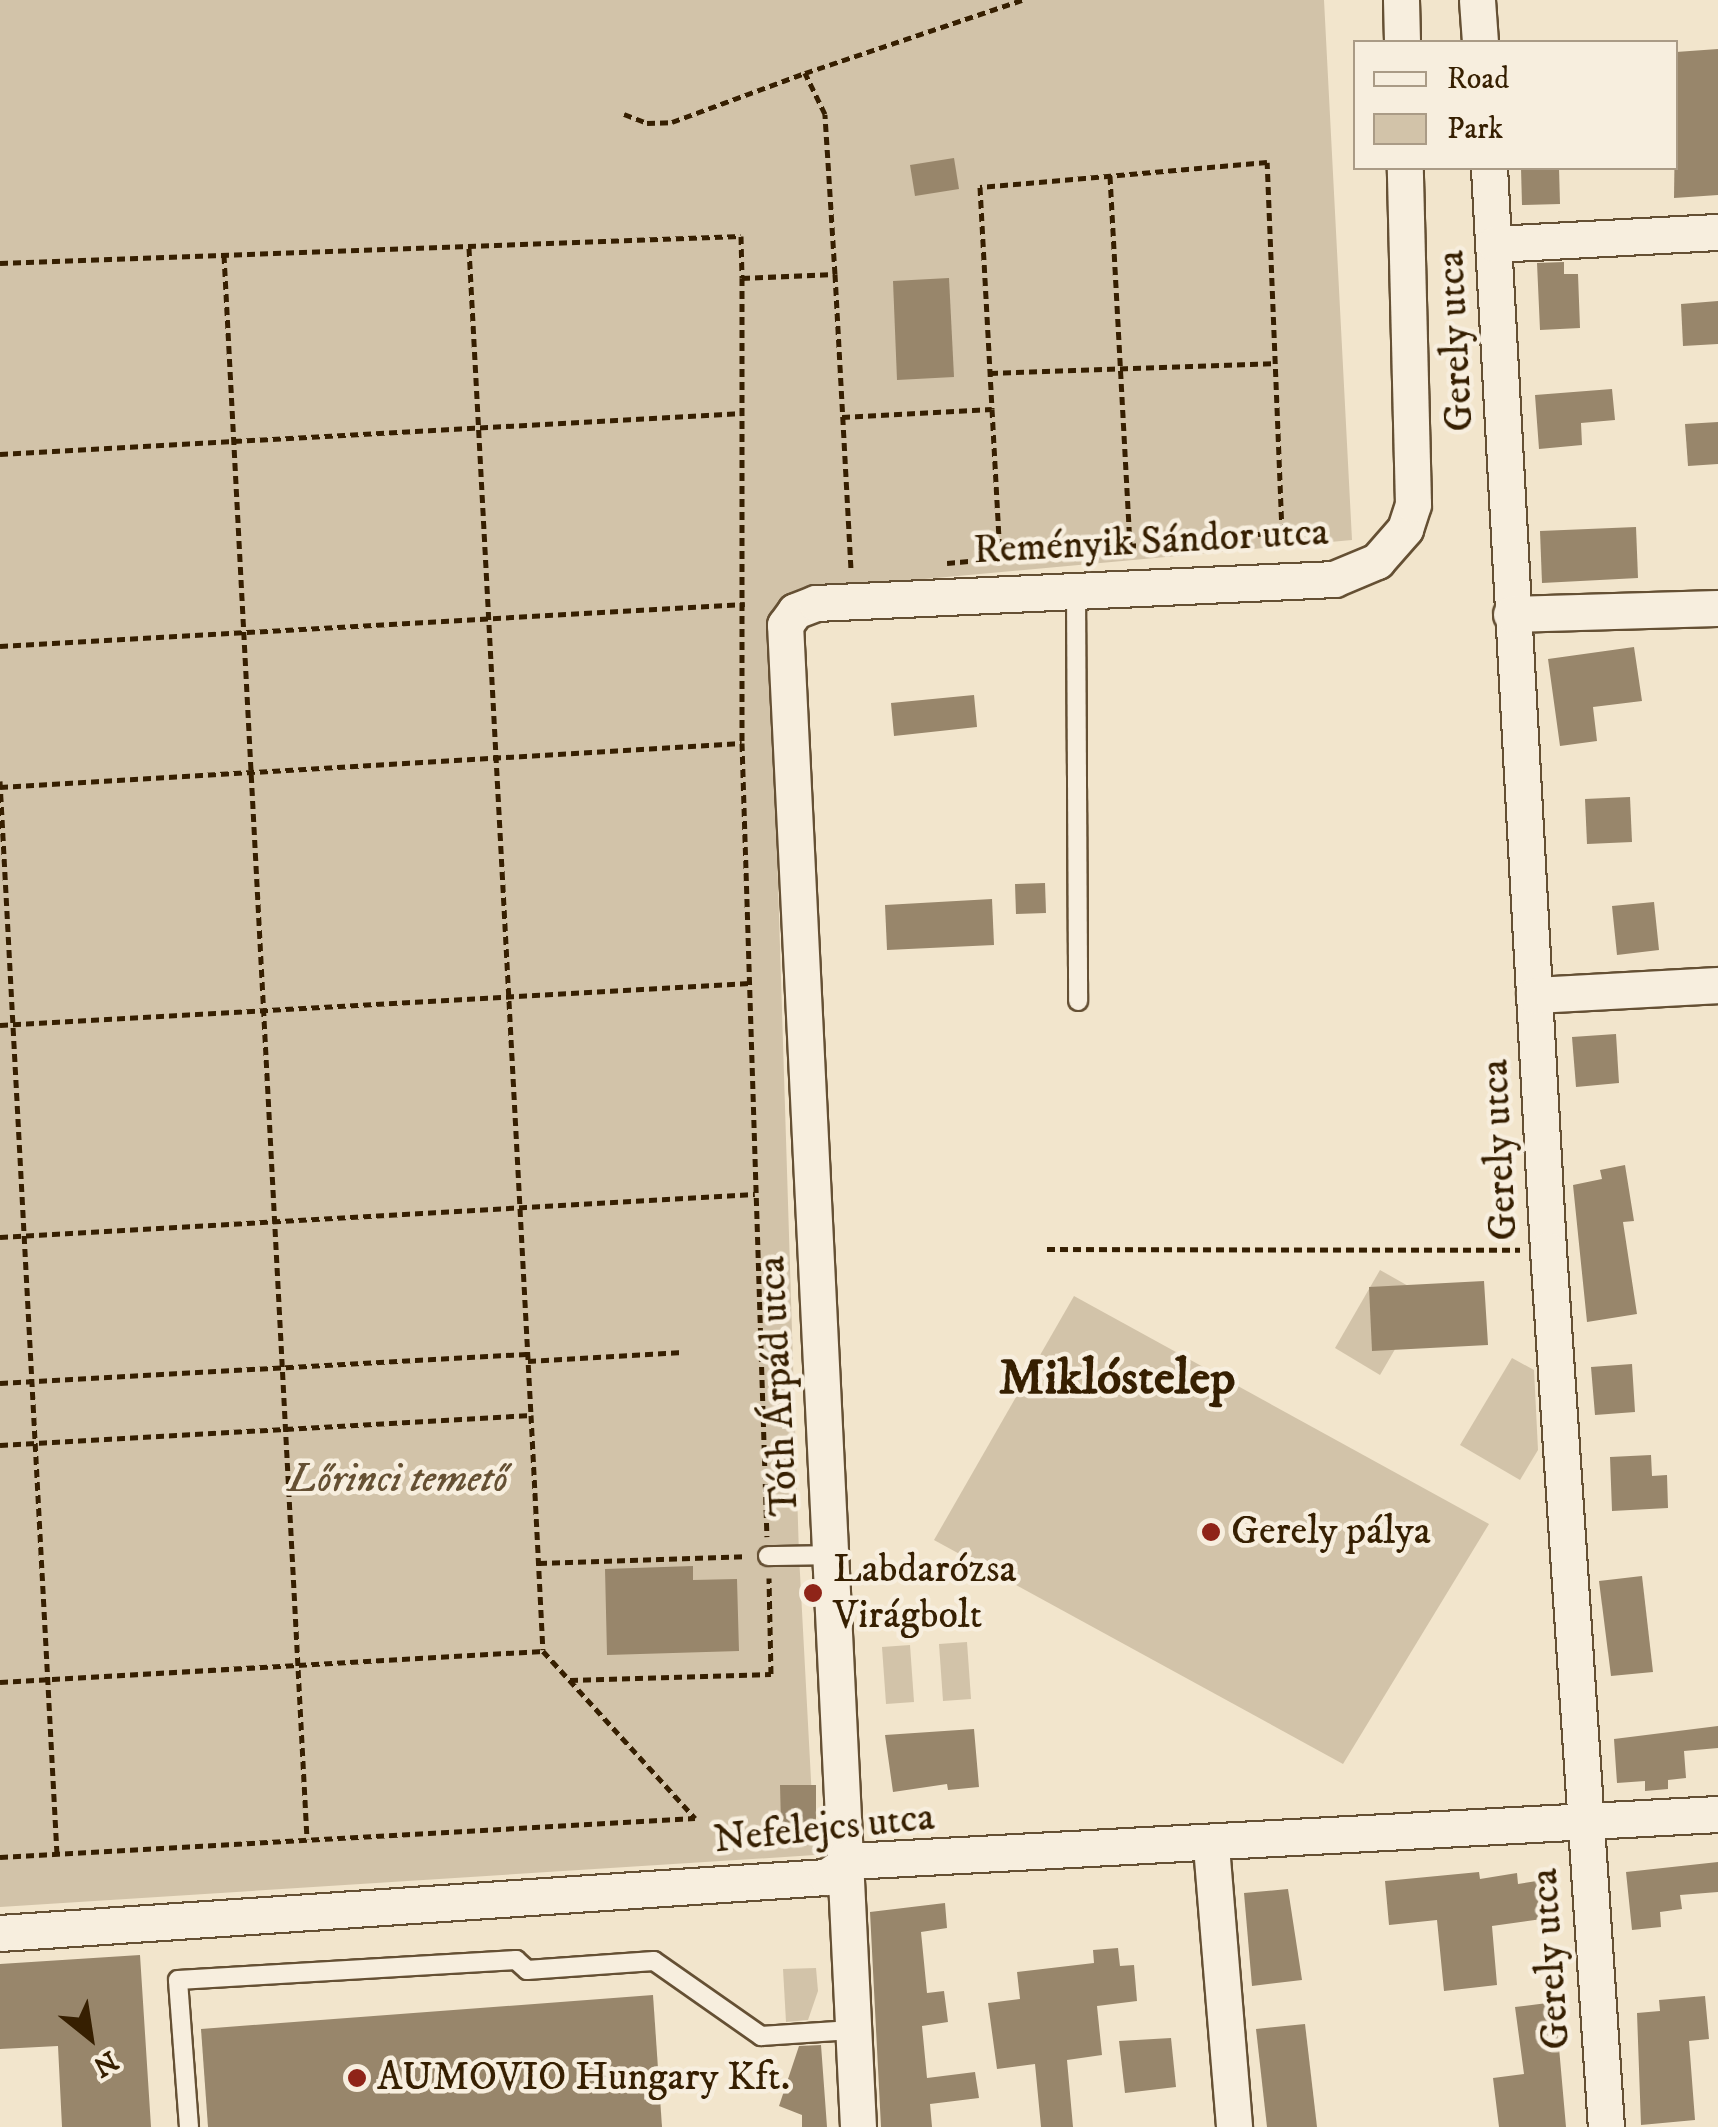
<!DOCTYPE html>
<html>
<head>
<meta charset="utf-8">
<style>
  body { margin:0 }
  #map { position:relative; width:1718px; height:2127px; overflow:hidden; background:#f2e5cc; font-family:"IM FELL DW Pica",serif }
  div>[style] { position:absolute }
  .green>* { inset:0; background:#d2c3a9 }
  .building>* { inset:0; background:#98866b }
  .path>* { height:5px; margin-top:-2.5px; transform-origin:0; background:repeating-linear-gradient(90deg,#361f01 0 8px,transparent 0 13px) }
  .roads { filter:drop-shadow(2px 0 #655034) drop-shadow(-2px 0 #655034) drop-shadow(0 2px #655034) drop-shadow(0 -2px #655034) }
  .service>* { height:18px; margin:-9px; padding:0 9px; transform-origin:9px; border-radius:9px; background:#f7eede }
  .minor>* { height:35px; margin:-17.5px; padding:0 17.5px; transform-origin:17.5px; border-radius:17.5px; background:#f7eede }
  .dots>* { width:28px; height:28px; translate:-50% -50%; box-sizing:border-box; border:5px solid #f7eede; border-radius:50% }
  span { translate:-50% -50%; white-space:nowrap; text-align:center; line-height:1.15; -webkit-text-stroke:9px #f7eede; paint-order:stroke }
  .street-label { font-size:40px; color:#361f01 }
  .park-label { font-size:40px; color:#655033; font-style:italic }
  .poi-label { font-size:40px; color:#361f01 }
  .left { translate:0 -50%; text-align:left }
  .district-label { font-size:50px; color:#361f01; font-weight:700 }
  .legend { position:absolute; left:1353px; top:40px; width:325px; height:130px; box-sizing:border-box; background:#f7eede; border:2px solid #aa9b86; margin:0; padding:12px 18px; list-style:none; font-size:30px; color:#361f01 }
  .legend li { display:flex; align-items:center; gap:20px; height:50px }
  .legend b { width:50px; border:2px solid #aa9b86 }
  .north { position:absolute; left:40px; top:1987px; width:100px; height:100px; -webkit-text-stroke:8px #f7eede; paint-order:stroke; rotate:150deg; font-size:28px; font-weight:700; line-height:40px; text-align:center; color:#361f01 }
  .north::after { content:''; display:block; margin:auto; width:35px; height:45px; background:#361f01; clip-path:polygon(50% 0,100% 100%,50% 72%,0 100%) }
</style>
</head>
<body>
<div id="map">
  <div class="green">
    <i style="clip-path:polygon(0 0,1324px 0,1352px 540px,815px 589px,770px 627px,799px 1555px,815px 1855px,0 1907px)"></i>
    <i style="clip-path:polygon(1380px 1270px,1426px 1296px,1380px 1375px,1335px 1348px)"></i>
    <i style="clip-path:polygon(1074px 1296px,1489px 1524px,1343px 1764px,934px 1540px)"></i>
    <i style="clip-path:polygon(1512px 1358px,1534px 1370px,1538px 1450px,1520px 1480px,1460px 1445px)"></i>
    <i style="clip-path:polygon(967px 1642px,971px 1699px,943px 1701px,939px 1644px)"></i>
    <i style="clip-path:polygon(910px 1645px,914px 1702px,886px 1704px,882px 1647px)"></i>
    <i style="clip-path:polygon(816px 1968px,818px 1991px,808px 2020px,786px 2022px,783px 1969px)"></i>
  </div>
  <div class="building">
    <i style="clip-path:polygon(1718px 49px,1718px 195px,1674px 198px,1676px 52px)"></i>
    <i style="clip-path:polygon(954px 158px,959px 189px,915px 196px,910px 165px)"></i>
    <i style="clip-path:polygon(1521px 168px,1559px 168px,1560px 204px,1522px 205px)"></i>
    <i style="clip-path:polygon(1564px 262px,1564px 274px,1578px 274px,1580px 328px,1540px 330px,1537px 263px)"></i>
    <i style="clip-path:polygon(949px 278px,954px 377px,897px 380px,893px 281px)"></i>
    <i style="clip-path:polygon(1718px 301px,1718px 344px,1683px 346px,1681px 304px)"></i>
    <i style="clip-path:polygon(1612px 389px,1615px 420px,1581px 423px,1582px 445px,1539px 449px,1535px 395px)"></i>
    <i style="clip-path:polygon(1718px 422px,1718px 464px,1688px 466px,1685px 424px)"></i>
    <i style="clip-path:polygon(1636px 527px,1638px 578px,1542px 583px,1540px 531px)"></i>
    <i style="clip-path:polygon(1634px 647px,1642px 701px,1593px 707px,1597px 741px,1560px 746px,1548px 659px)"></i>
    <i style="clip-path:polygon(974px 695px,977px 727px,894px 736px,891px 703px)"></i>
    <i style="clip-path:polygon(1630px 797px,1632px 842px,1587px 844px,1585px 799px)"></i>
    <i style="clip-path:polygon(1045px 883px,1046px 913px,1016px 914px,1015px 884px)"></i>
    <i style="clip-path:polygon(992px 899px,994px 945px,887px 950px,885px 905px)"></i>
    <i style="clip-path:polygon(1654px 902px,1659px 950px,1617px 955px,1612px 906px)"></i>
    <i style="clip-path:polygon(1616px 1034px,1619px 1083px,1576px 1087px,1572px 1037px)"></i>
    <i style="clip-path:polygon(1625px 1165px,1634px 1221px,1623px 1222px,1637px 1314px,1587px 1322px,1573px 1185px,1602px 1179px,1600px 1170px)"></i>
    <i style="clip-path:polygon(1484px 1281px,1488px 1345px,1372px 1351px,1369px 1287px)"></i>
    <i style="clip-path:polygon(1632px 1364px,1635px 1412px,1595px 1415px,1591px 1367px)"></i>
    <i style="clip-path:polygon(1651px 1455px,1652px 1476px,1667px 1475px,1668px 1508px,1612px 1511px,1610px 1457px)"></i>
    <i style="clip-path:polygon(693px 1566px,693px 1580px,737px 1579px,739px 1651px,607px 1655px,605px 1569px)"></i>
    <i style="clip-path:polygon(1642px 1576px,1653px 1672px,1611px 1676px,1599px 1581px)"></i>
    <i style="clip-path:polygon(1718px 1726px,1718px 1748px,1684px 1751px,1686px 1778px,1668px 1780px,1668px 1789px,1645px 1791px,1645px 1781px,1617px 1783px,1614px 1739px)"></i>
    <i style="clip-path:polygon(974px 1729px,979px 1787px,948px 1790px,947px 1784px,893px 1792px,885px 1735px)"></i>
    <i style="clip-path:polygon(780px 1785px,816px 1785px,816px 1822px,781px 1823px)"></i>
    <i style="clip-path:polygon(1718px 1862px,1718px 1892px,1680px 1895px,1682px 1909px,1660px 1912px,1661px 1927px,1632px 1930px,1626px 1872px)"></i>
    <i style="clip-path:polygon(1479px 1872px,1480px 1879px,1517px 1873px,1518px 1884px,1543px 1880px,1549px 1918px,1492px 1926px,1497px 1985px,1444px 1991px,1437px 1920px,1389px 1925px,1385px 1881px)"></i>
    <i style="clip-path:polygon(1288px 1889px,1302px 1980px,1252px 1986px,1244px 1893px)"></i>
    <i style="clip-path:polygon(945px 1903px,947px 1928px,921px 1932px,927px 1993px,944px 1991px,948px 2022px,922px 2026px,927px 2078px,975px 2072px,979px 2098px,930px 2104px,932px 2127px,881px 2127px,870px 1912px)"></i>
    <i style="clip-path:polygon(1118px 1948px,1120px 1966px,1134px 1965px,1137px 2001px,1097px 2006px,1102px 2055px,1067px 2060px,1073px 2127px,1041px 2127px,1035px 2064px,997px 2069px,988px 2003px,1020px 1999px,1017px 1972px,1094px 1963px,1093px 1950px)"></i>
    <i style="clip-path:polygon(140px 1955px,151px 2127px,62px 2127px,58px 2046px,0 2049px,0 1964px)"></i>
    <i style="clip-path:polygon(653px 1995px,662px 2127px,208px 2127px,201px 2029px)"></i>
    <i style="clip-path:polygon(1705px 1996px,1709px 2039px,1689px 2041px,1695px 2120px,1641px 2125px,1637px 2013px,1660px 2011px,1659px 2000px)"></i>
    <i style="clip-path:polygon(1555px 2002px,1566px 2127px,1499px 2127px,1493px 2078px,1524px 2074px,1515px 2007px)"></i>
    <i style="clip-path:polygon(1305px 2024px,1317px 2127px,1267px 2127px,1256px 2029px)"></i>
    <i style="clip-path:polygon(1171px 2038px,1176px 2087px,1125px 2093px,1119px 2041px)"></i>
    <i style="clip-path:polygon(821px 2045px,827px 2127px,802px 2127px,802px 2115px,779px 2106px,799px 2046px)"></i>
  </div>
  <div class="path">
    <i style="left:624px;top:114px;width:25px;rotate:21deg"></i>
    <i style="left:647px;top:123px;width:25px;rotate:-2deg"></i>
    <i style="left:672px;top:122px;width:142px;rotate:-20.2deg"></i>
    <i style="left:1110px;top:176px;width:371px;rotate:86.9deg"></i>
    <i style="left:469px;top:248px;width:1169px;rotate:86.96deg"></i>
    <i style="left:224px;top:255px;width:1586px;rotate:87deg"></i>
    <i style="left:0;top:263px;width:741px;rotate:-2.09deg"></i>
    <i style="left:741px;top:236px;width:42px;rotate:88.6deg"></i>
    <i style="left:742px;top:278px;width:93px;rotate:-2.5deg"></i>
    <i style="left:835px;top:274px;width:295px;rotate:86.9deg"></i>
    <i style="left:835px;top:274px;width:160px;rotate:-93.6deg"></i>
    <i style="left:825px;top:114px;width:46px;rotate:-116deg"></i>
    <i style="left:805px;top:73px;width:229px;rotate:-18.6deg"></i>
    <i style="left:742px;top:278px;width:465px;rotate:90deg"></i>
    <i style="left:742px;top:743px;width:794px;rotate:88.2deg"></i>
    <i style="left:990px;top:373px;width:285px;rotate:-2deg"></i>
    <i style="left:842px;top:417px;width:150px;rotate:-3.1deg"></i>
    <i style="left:992px;top:409px;width:149px;rotate:86.9deg"></i>
    <i style="left:0;top:454px;width:744px;rotate:-3.16deg"></i>
    <i style="left:947px;top:563px;width:336px;rotate:-5.3deg"></i>
    <i style="left:1282px;top:532px;width:370px;rotate:-92.3deg"></i>
    <i style="left:1267px;top:162px;width:288px;rotate:175deg"></i>
    <i style="left:980px;top:187px;width:222px;rotate:86.9deg"></i>
    <i style="left:0;top:646px;width:746px;rotate:-3.23deg"></i>
    <i style="left:0;top:781px;width:1074px;rotate:86.96deg"></i>
    <i style="left:0;top:787px;width:743px;rotate:-3.39deg"></i>
    <i style="left:0;top:1025px;width:751px;rotate:-3.21deg"></i>
    <i style="left:0;top:1237px;width:756px;rotate:-3.26deg"></i>
    <i style="left:1047px;top:1249px;width:473px;rotate:0.1deg"></i>
    <i style="left:528px;top:1361px;width:155px;rotate:-3.3deg"></i>
    <i style="left:0;top:1383px;width:527px;rotate:-3.16deg"></i>
    <i style="left:0;top:1445px;width:532px;rotate:-3.23deg"></i>
    <i style="left:531px;top:1415px;width:235px;rotate:87.1deg"></i>
    <i style="left:539px;top:1563px;width:206px;rotate:-1.9deg"></i>
    <i style="left:570px;top:1680px;width:201px;rotate:-1.7deg"></i>
    <i style="left:771px;top:1674px;width:96px;rotate:-91.2deg"></i>
    <i style="left:0;top:1682px;width:544px;rotate:-3.27deg"></i>
    <i style="left:543px;top:1651px;width:226px;rotate:47.7deg"></i>
    <i style="left:0;top:1857px;width:696px;rotate:-3.21deg"></i>
  </div>
  <div class="roads">
    <div class="service">
      <i style="left:1076px;top:590px;width:411px;rotate:89.7deg"></i>
      <i style="left:768px;top:1556px;width:62px;rotate:-0.9deg"></i>
      <i style="left:189px;top:2127px;width:147px;rotate:-94.3deg"></i>
      <i style="left:178px;top:1980px;width:339px;rotate:-3.4deg"></i>
      <i style="left:516px;top:1960px;width:15px;rotate:42deg"></i>
      <i style="left:527px;top:1970px;width:127px;rotate:-4.1deg"></i>
      <i style="left:654px;top:1961px;width:131px;rotate:35deg"></i>
      <i style="left:761px;top:2036px;width:91px;rotate:-3.8deg"></i>
    </div>
    <div class="minor">
      <i style="left:1401px;top:0;width:42px;rotate:88.6deg"></i>
      <i style="left:1477px;top:0;width:42px;rotate:85.9deg"></i>
      <i style="left:1489px;top:168px;width:1084px;rotate:86.88deg"></i>
      <i style="left:1548px;top:1250px;width:879px;rotate:86.22deg"></i>
      <i style="left:1495px;top:244px;width:223px;rotate:-3.1deg"></i>
      <i style="left:1511px;top:614px;width:207px;rotate:-1.7deg"></i>
      <i style="left:1534px;top:995px;width:184px;rotate:-3.1deg"></i>
      <i style="left:1211px;top:1846px;width:282px;rotate:85.3deg"></i>
      <i style="left:0;top:1933px;width:828px;rotate:-3.88deg"></i>
      <i style="left:826px;top:1877px;width:29px;rotate:-34deg"></i>
      <i style="left:850px;top:1861px;width:869px;rotate:-3.1deg"></i>
      <i style="left:858px;top:2127px;width:1504px;rotate:-92.78deg"></i>
      <i style="left:785px;top:625px;width:17px;rotate:-54deg"></i>
      <i style="left:795px;top:611px;width:22px;rotate:-21deg"></i>
      <i style="left:816px;top:603px;width:519px;rotate:-2.65deg"></i>
      <i style="left:1334px;top:579px;width:47px;rotate:-22.7deg"></i>
      <i style="left:1377px;top:561px;width:43px;rotate:-48.8deg"></i>
      <i style="left:1405px;top:529px;width:26px;rotate:-72deg"></i>
      <i style="left:1413px;top:504px;width:336px;rotate:-91.4deg"></i>
    </div>
  </div>
  <div class="dots">
    <i style="left:1211px;top:1532px;background:#8f2418"></i>
    <i style="left:813px;top:1593px;background:#8f2418"></i>
    <i style="left:357px;top:2078px;background:#8f2418"></i>
  </div>
  <div class="street-label">
    <span style="left:1456px;top:341px;rotate:-93deg">Gerely utca</span>
    <span style="left:1151px;top:542px;rotate:-3deg">Reményik Sándor utca</span>
    <span style="left:1500px;top:1150px;rotate:-93deg">Gerely utca</span>
    <span style="left:779px;top:1386px;rotate:-93deg">Tóth Árpád utca</span>
    <span style="left:824px;top:1829px;rotate:-6deg">Nefelejcs utca</span>
    <span style="left:1551px;top:1959px;rotate:-94deg">Gerely utca</span>
  </div>
  <div class="park-label">
    <span style="left:398px;top:1480px">Lőrinci temető</span>
  </div>
  <div class="poi-label">
    <span class="left" style="left:1231px;top:1532px">Gerely pálya</span>
    <span class="left" style="left:833px;top:1593px">Labdarózsa<br>Virágbolt</span>
    <span class="left" style="left:377px;top:2078px">AUMOVIO Hungary Kft.</span>
  </div>
  <div class="district-label">
    <span style="left:1117px;top:1379px">Miklóstelep</span>
  </div>
  <ul class="legend">
  <li><b style="height:12px;background:#f7eede"></b>Road</li>
  <li><b style="height:28px;background:#d2c3a9"></b>Park</li>
  </ul>
  <div class="north">N</div>
</div>
</body>
</html>
